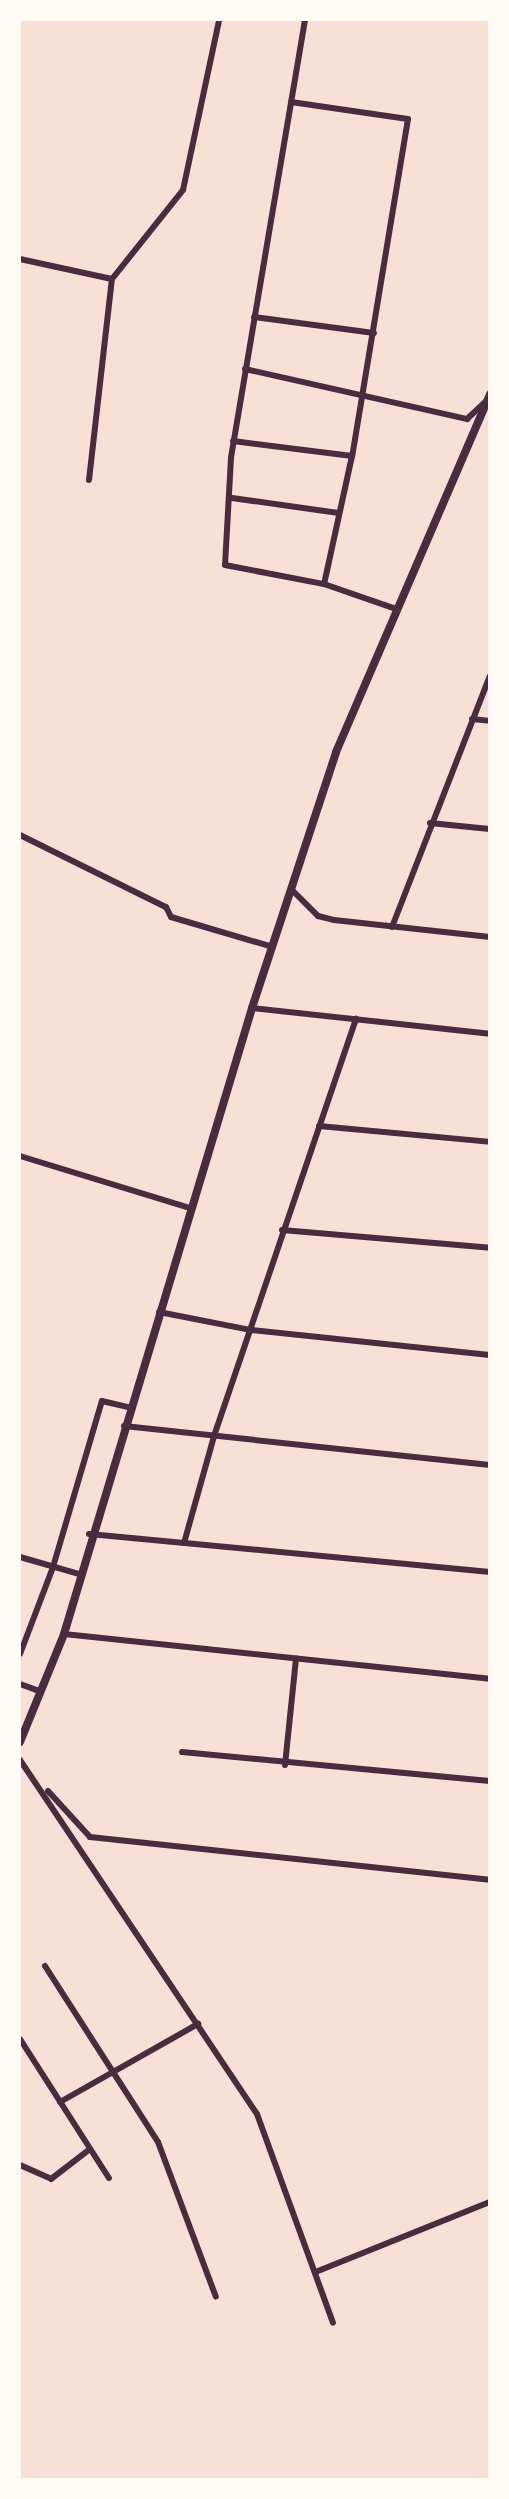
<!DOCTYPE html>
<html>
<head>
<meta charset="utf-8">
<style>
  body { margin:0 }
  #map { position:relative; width:509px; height:2499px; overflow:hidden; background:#f7e1d7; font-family:"PT Sans",sans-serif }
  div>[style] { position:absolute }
  .minor>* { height:6px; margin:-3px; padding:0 3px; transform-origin:3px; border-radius:3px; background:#4a2c40 }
  .tertiary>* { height:8px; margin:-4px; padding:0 4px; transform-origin:4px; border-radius:4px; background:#4a2c40 }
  span { translate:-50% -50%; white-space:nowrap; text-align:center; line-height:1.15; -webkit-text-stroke:6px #fffaf5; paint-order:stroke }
  .frame { position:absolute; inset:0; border:21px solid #fffaf5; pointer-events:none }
</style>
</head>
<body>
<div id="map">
  <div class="minor">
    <i style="left:305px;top:20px;width:444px;rotate:99.6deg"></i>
    <i style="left:231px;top:458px;width:107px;rotate:93.2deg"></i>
    <i style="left:225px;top:565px;width:101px;rotate:10.9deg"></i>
    <i style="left:324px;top:584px;width:76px;rotate:19.1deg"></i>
    <i style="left:291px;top:102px;width:118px;rotate:8.3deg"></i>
    <i style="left:408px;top:119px;width:342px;rotate:99.4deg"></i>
    <i style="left:352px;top:456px;width:131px;rotate:102.3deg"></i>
    <i style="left:20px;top:259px;width:94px;rotate:12.3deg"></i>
    <i style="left:254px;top:317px;width:121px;rotate:7.6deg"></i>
    <i style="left:245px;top:369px;width:228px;rotate:12.7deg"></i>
    <i style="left:467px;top:419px;width:26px;rotate:-43deg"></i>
    <i style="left:233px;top:441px;width:120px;rotate:7.2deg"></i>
    <i style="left:89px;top:480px;width:202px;rotate:-83.5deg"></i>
    <i style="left:112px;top:279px;width:114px;rotate:-51.4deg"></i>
    <i style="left:183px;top:190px;width:174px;rotate:-78deg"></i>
    <i style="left:232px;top:498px;width:108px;rotate:8deg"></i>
    <i style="left:472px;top:719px;width:18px;rotate:6deg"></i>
    <i style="left:430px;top:823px;width:60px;rotate:5.7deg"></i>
    <i style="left:20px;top:835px;width:163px;rotate:26.3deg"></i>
    <i style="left:166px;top:907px;width:11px;rotate:63deg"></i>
    <i style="left:171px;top:917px;width:106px;rotate:16.4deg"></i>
    <i style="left:292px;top:890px;width:37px;rotate:45deg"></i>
    <i style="left:318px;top:916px;width:16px;rotate:14deg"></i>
    <i style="left:334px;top:920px;width:157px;rotate:6.2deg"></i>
    <i style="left:392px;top:927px;width:269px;rotate:-68.7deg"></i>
    <i style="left:252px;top:1008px;width:239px;rotate:6.2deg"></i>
    <i style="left:319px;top:1126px;width:172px;rotate:5.3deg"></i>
    <i style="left:20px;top:1156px;width:178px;rotate:17deg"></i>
    <i style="left:282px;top:1230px;width:209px;rotate:4.9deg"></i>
    <i style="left:159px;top:1312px;width:94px;rotate:11.1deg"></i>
    <i style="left:251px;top:1330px;width:240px;rotate:6deg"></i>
    <i style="left:124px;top:1426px;width:368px;rotate:6.1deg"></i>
    <i style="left:89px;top:1534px;width:403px;rotate:5.4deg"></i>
    <i style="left:184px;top:1543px;width:111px;rotate:-74.3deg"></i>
    <i style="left:214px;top:1436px;width:441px;rotate:-71.2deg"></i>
    <i style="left:20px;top:1557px;width:61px;rotate:16.1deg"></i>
    <i style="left:64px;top:1634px;width:428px;rotate:6deg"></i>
    <i style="left:20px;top:1654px;width:93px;rotate:-69.2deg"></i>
    <i style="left:53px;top:1567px;width:173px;rotate:-73.6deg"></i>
    <i style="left:102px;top:1401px;width:28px;rotate:13deg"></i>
    <i style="left:20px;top:1684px;width:20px;rotate:20deg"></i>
    <i style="left:182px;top:1752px;width:309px;rotate:5.4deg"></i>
    <i style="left:20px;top:1760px;width:426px;rotate:56.2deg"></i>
    <i style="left:257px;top:2114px;width:222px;rotate:70deg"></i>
    <i style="left:285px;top:1765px;width:107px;rotate:-84.1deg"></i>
    <i style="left:48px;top:1791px;width:62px;rotate:47.6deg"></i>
    <i style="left:90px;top:1837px;width:402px;rotate:6.1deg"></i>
    <i style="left:45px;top:1966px;width:209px;rotate:57.3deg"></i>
    <i style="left:158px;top:2142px;width:165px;rotate:69.5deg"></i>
    <i style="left:20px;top:2039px;width:165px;rotate:57.4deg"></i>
    <i style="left:60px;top:2102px;width:159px;rotate:-29.5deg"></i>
    <i style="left:20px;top:2165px;width:34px;rotate:24deg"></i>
    <i style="left:51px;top:2179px;width:49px;rotate:-37.6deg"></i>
    <i style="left:318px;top:2271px;width:185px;rotate:-21.9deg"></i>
  </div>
  <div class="tertiary">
    <i style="left:20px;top:1742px;width:117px;rotate:-67.8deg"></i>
    <i style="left:64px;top:1634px;width:654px;rotate:-73.28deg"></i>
    <i style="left:252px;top:1008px;width:269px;rotate:-71.8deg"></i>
    <i style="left:336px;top:752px;width:390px;rotate:-66.7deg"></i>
  </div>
  <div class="frame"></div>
</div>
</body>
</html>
